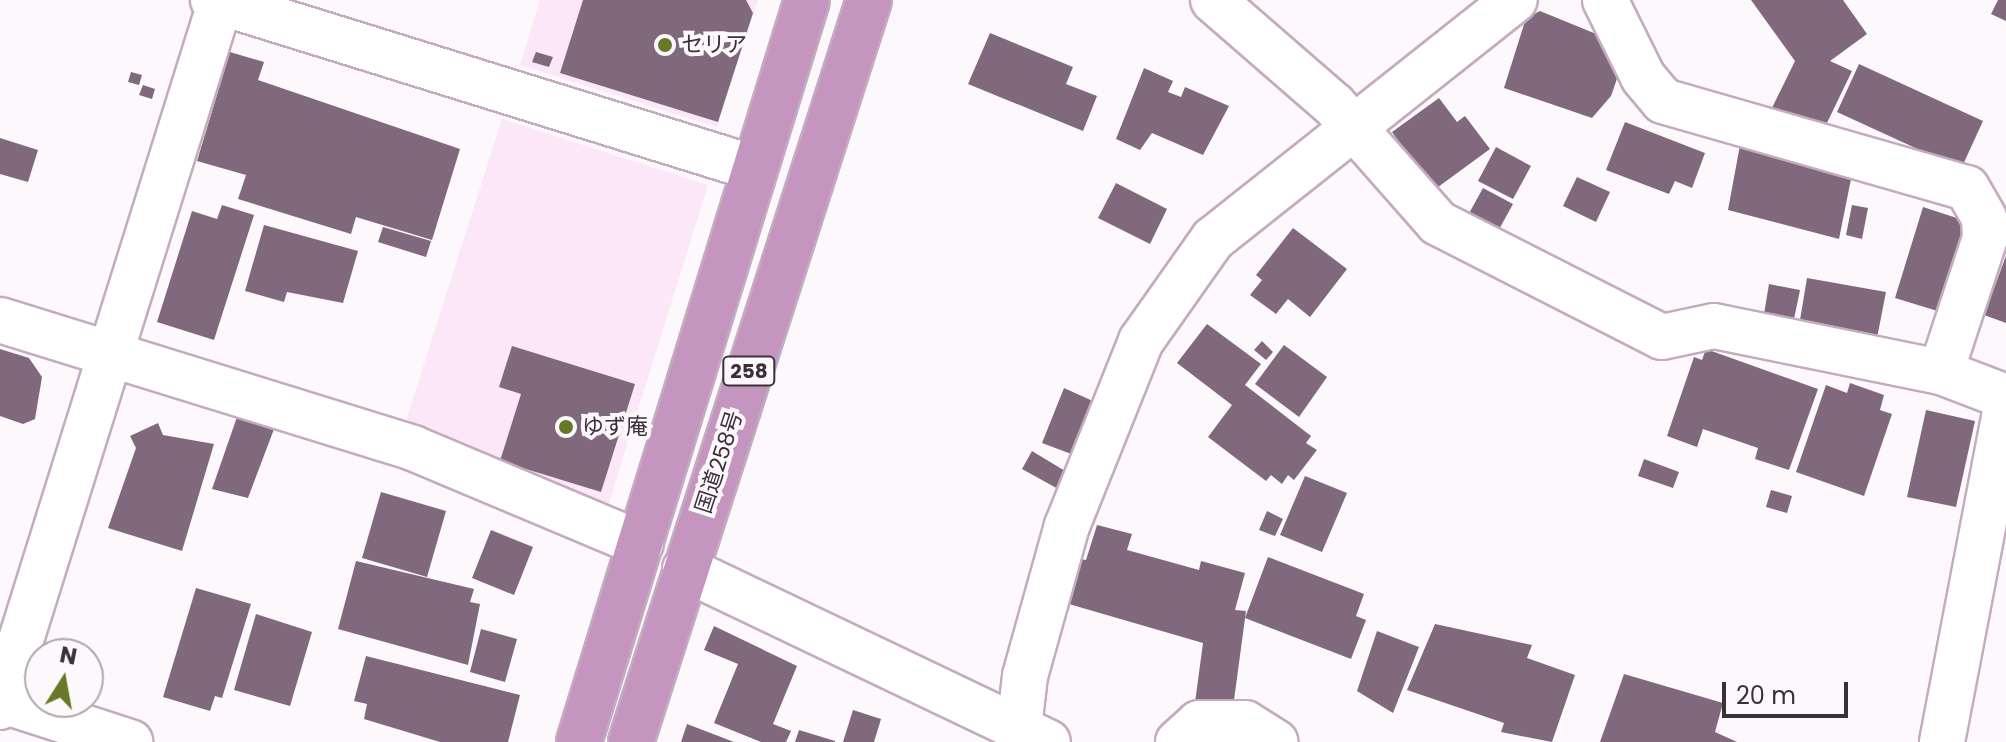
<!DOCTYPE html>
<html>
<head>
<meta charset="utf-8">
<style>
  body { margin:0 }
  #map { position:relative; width:2006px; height:742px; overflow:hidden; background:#fdf8fc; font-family:Poppins,"Noto Sans JP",sans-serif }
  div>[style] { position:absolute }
  .built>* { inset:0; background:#fbe7f8 }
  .building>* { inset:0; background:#80697d }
  .roads { filter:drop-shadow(2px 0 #c4abc0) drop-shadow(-2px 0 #c4abc0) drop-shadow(0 2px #c4abc0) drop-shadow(0 -2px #c4abc0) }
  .minor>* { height:44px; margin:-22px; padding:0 22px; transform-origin:22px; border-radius:22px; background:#fff }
  .trunk>* { height:44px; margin:-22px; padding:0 22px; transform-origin:22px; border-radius:22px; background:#c496bf }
  .dots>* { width:22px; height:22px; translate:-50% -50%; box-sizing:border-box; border:4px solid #fdf8fc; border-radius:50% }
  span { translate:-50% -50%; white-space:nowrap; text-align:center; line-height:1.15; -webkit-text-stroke:8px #fdf8fc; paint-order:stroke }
  .shield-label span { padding:2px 6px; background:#fdf8fc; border:2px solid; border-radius:6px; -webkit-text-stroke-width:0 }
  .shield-label { font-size:20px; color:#3a3039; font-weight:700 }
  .poi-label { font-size:22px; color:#3a3039 }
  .left { translate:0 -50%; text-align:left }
  .street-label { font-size:22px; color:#3a3039 }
  .north { position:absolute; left:24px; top:638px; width:80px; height:80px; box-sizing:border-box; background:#fdf8fc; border:2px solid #afa8ae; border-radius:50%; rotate:11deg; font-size:22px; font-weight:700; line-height:32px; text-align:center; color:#3a3039 }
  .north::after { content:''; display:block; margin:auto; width:28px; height:36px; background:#677928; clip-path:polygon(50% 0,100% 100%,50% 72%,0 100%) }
  .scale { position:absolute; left:1722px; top:682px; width:126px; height:36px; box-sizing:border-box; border:4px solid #3a3039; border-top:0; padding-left:10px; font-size:24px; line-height:28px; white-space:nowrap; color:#3a3039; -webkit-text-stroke:6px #fdf8fc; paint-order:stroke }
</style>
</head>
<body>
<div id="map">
  <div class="built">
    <i style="clip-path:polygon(540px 0,758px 0,717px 127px,520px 65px)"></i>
    <i style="clip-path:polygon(502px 119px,708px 185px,607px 509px,405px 424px)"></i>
  </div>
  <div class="building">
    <i style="clip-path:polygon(583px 0,746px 0,753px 13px,718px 122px,560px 73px)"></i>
    <i style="clip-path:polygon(1751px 0,1843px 0,1867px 34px,1830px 61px,1852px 71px,1825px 127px,1769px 114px,1795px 61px)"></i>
    <i style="clip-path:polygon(1998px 0,2006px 0,2006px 21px,1991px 14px)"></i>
    <i style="clip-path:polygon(1540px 11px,1606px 38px,1622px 64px,1611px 96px,1592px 118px,1504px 88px,1526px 18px)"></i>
    <i style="clip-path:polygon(990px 33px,1073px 67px,1066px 84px,1097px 96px,1083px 131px,968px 84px)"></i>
    <i style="clip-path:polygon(230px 52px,264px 62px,258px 80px,460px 149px,432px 240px,356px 217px,351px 234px,238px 199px,246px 175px,197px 161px)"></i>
    <i style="clip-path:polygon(536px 52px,553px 57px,549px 67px,532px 62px)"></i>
    <i style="clip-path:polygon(1859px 64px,1983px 121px,1961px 169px,1837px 112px)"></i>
    <i style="clip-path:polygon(1144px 68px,1173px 81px,1168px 92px,1181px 97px,1185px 87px,1229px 106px,1203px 155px,1152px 133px,1140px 150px,1116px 139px)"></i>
    <i style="clip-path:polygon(131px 72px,142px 75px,139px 85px,128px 82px)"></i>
    <i style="clip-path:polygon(143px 85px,155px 89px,152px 99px,139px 95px)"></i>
    <i style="clip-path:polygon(1439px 98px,1457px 122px,1465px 116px,1490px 149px,1434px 190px,1392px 132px)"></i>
    <i style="clip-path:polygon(1625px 122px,1705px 153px,1692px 188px,1675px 181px,1669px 194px,1606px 170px)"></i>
    <i style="clip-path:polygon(0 138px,38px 150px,28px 182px,0 174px)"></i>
    <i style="clip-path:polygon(1740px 145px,1844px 166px,1841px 177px,1851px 179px,1839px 239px,1728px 210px)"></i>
    <i style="clip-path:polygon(1496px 147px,1531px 166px,1513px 199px,1478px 181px)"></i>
    <i style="clip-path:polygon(1577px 177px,1610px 192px,1596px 222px,1563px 206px)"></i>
    <i style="clip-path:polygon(1116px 183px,1167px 209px,1150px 244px,1098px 218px)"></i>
    <i style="clip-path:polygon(1483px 188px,1513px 204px,1497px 233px,1467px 217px)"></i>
    <i style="clip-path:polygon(222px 205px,254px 215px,214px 340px,157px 322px,192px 211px,217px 219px)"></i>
    <i style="clip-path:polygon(1852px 205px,1868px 208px,1862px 239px,1846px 235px)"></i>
    <i style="clip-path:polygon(1923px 207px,1972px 223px,1944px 313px,1895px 298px)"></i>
    <i style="clip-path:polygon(264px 225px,358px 251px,343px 303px,287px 292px,284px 302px,245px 291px)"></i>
    <i style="clip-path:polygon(383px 227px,431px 241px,426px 257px,378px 242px)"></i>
    <i style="clip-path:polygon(1293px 228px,1347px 269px,1310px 317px,1288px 299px,1276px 314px,1250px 295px,1262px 280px,1256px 275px)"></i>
    <i style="clip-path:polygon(2006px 256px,2006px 323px,1984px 315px)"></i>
    <i style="clip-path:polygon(1807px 278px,1886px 292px,1876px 343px,1821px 333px,1822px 324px,1800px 320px)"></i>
    <i style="clip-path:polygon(1769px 284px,1800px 290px,1794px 319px,1764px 314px)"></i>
    <i style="clip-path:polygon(1207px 324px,1261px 364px,1245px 385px,1311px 436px,1306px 443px,1317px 450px,1294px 480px,1288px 475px,1282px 484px,1271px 475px,1266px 481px,1208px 437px,1232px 405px,1177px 363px)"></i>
    <i style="clip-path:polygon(1262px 341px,1273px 352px,1266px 360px,1254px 350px)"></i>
    <i style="clip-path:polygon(1284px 345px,1327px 377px,1299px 417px,1255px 384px)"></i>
    <i style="clip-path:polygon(512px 346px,635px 384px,601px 492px,500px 461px,521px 394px,499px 387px)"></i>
    <i style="clip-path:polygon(0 349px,29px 358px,42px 377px,35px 419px,23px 424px,0 416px)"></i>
    <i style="clip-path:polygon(1706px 349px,1818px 389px,1789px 470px,1755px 459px,1758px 448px,1703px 429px,1697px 447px,1667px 436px,1694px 357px,1702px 360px)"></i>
    <i style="clip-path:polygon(1850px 383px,1884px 395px,1880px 410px,1892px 414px,1864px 496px,1796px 472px,1826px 385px,1847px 393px)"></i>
    <i style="clip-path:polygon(1064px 388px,1095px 402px,1074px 455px,1042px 443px)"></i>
    <i style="clip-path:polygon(1926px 410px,1975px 421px,1956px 507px,1907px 497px)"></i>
    <i style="clip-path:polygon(237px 417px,274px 429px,248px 498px,212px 489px)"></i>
    <i style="clip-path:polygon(158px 423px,163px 435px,214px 444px,182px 551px,108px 528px,136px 448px,130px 436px)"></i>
    <i style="clip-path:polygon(1032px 451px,1070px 474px,1060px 490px,1022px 469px)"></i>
    <i style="clip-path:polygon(1644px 459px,1679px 472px,1673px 488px,1638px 476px)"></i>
    <i style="clip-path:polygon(1305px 476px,1347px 493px,1322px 552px,1280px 535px)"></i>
    <i style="clip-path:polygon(1771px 490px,1792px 496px,1787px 513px,1766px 507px)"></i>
    <i style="clip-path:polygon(381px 492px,446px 511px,427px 577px,362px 558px)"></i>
    <i style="clip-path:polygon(1267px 511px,1283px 519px,1275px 536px,1259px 530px)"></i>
    <i style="clip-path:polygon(1097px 525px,1132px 534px,1127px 550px,1199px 570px,1201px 561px,1245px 573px,1235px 610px,1246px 611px,1232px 715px,1194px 710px,1203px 643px,1062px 602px,1076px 558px,1086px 560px)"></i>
    <i style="clip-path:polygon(491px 530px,533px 547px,514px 595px,472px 578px)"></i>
    <i style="clip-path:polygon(1268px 557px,1364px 594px,1356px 616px,1366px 620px,1351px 659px,1245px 618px)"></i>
    <i style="clip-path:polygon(356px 561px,474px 589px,470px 602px,480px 604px,468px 665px,338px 629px)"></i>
    <i style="clip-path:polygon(196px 588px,251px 604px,222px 698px,215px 696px,210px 711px,163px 697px)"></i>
    <i style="clip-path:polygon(256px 614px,312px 632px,290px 706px,234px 690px)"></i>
    <i style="clip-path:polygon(1435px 624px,1532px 645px,1527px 658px,1575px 675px,1552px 742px,1501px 732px,1504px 723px,1407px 690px)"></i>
    <i style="clip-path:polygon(714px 626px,797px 666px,773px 724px,791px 731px,786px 742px,761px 742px,714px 723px,738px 664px,704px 650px)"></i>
    <i style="clip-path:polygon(481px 629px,517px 639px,505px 682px,470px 672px)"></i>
    <i style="clip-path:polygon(1377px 631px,1419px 647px,1393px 713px,1357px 691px)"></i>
    <i style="clip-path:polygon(366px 656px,520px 695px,508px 742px,440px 742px,364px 719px,367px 704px,354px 701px)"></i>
    <i style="clip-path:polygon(1624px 674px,1723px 703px,1715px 732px,1737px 742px,1600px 742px)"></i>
    <i style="clip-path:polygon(853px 710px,881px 719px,874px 742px,843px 742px)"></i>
    <i style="clip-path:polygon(687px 724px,734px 742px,681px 742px)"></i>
    <i style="clip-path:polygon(799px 730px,835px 741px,835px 742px,795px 742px)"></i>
  </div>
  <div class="roads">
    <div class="minor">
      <i style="left:213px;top:0;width:566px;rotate:17.25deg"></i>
      <i style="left:1213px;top:0;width:160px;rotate:41deg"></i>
      <i style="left:1334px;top:105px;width:157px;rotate:48.6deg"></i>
      <i style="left:1438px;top:223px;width:251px;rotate:27deg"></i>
      <i style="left:1662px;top:337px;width:53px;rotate:-11.9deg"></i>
      <i style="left:1714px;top:326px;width:232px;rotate:11.5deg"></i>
      <i style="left:1941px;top:372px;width:70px;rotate:21deg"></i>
      <i style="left:1605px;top:0;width:86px;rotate:63.7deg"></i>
      <i style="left:1643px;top:77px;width:31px;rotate:50deg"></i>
      <i style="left:1663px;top:101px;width:316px;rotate:16deg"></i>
      <i style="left:1967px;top:188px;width:34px;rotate:60deg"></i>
      <i style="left:1984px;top:218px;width:20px;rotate:87deg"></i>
      <i style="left:1985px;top:238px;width:141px;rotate:108.2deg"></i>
      <i style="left:0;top:320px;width:432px;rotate:17.2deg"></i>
      <i style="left:413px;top:448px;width:247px;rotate:22.8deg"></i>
      <i style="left:685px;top:569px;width:402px;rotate:25.5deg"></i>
      <i style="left:0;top:700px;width:137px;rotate:17.9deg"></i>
      <i style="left:0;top:707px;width:741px;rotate:-72.64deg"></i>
      <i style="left:1019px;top:728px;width:52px;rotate:-83.4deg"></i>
      <i style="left:1025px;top:676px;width:156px;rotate:-74.4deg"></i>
      <i style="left:1067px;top:526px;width:199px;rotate:-68.2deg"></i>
      <i style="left:1141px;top:341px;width:125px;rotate:-54.8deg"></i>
      <i style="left:1213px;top:239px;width:385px;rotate:-38.4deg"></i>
      <i style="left:1178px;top:742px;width:28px;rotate:-42deg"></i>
      <i style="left:1199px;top:723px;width:46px"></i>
      <i style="left:1245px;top:723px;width:36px;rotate:32deg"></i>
      <i style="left:1942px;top:742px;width:342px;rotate:-79.2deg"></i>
    </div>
    <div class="trunk">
      <i style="left:579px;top:742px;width:776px;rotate:-72.92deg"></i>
      <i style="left:631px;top:742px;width:779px;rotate:-72.22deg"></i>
    </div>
  </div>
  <div class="dots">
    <i style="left:665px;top:45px;background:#677928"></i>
    <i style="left:566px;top:427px;background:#677928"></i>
  </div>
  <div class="shield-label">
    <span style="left:749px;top:371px">258</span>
  </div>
  <div class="poi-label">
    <span class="left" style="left:681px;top:45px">セリア</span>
    <span class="left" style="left:582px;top:427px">ゆず庵</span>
  </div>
  <div class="street-label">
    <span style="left:719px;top:462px;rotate:-72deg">国道258号</span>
  </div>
  <div class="north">N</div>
  <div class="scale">20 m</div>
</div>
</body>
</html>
